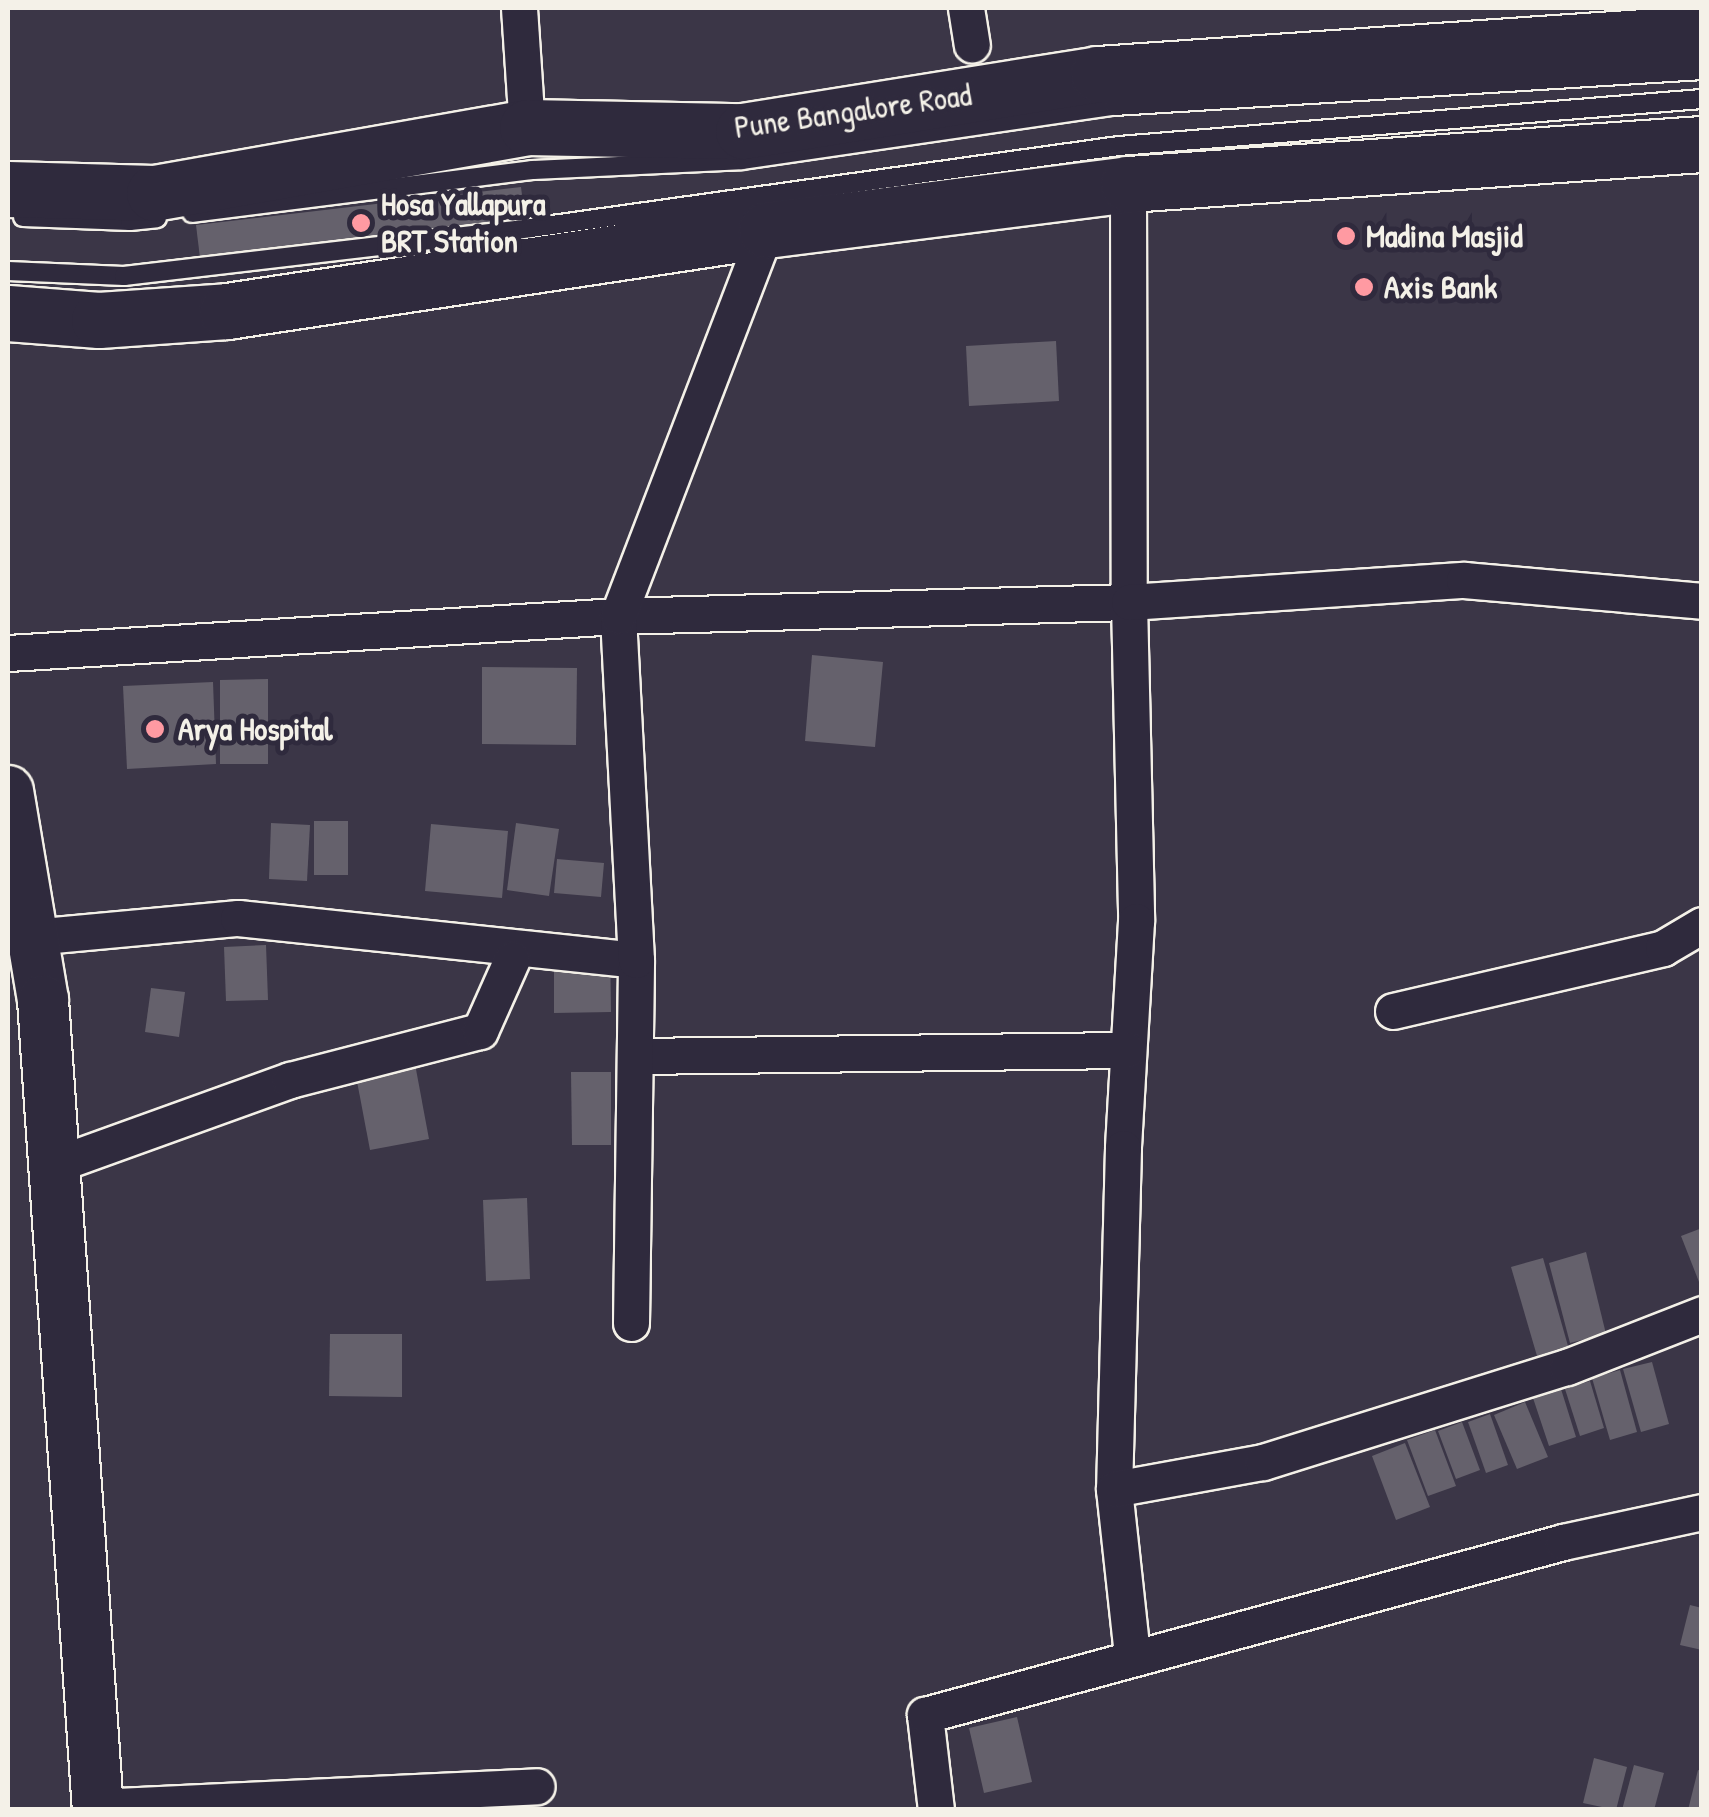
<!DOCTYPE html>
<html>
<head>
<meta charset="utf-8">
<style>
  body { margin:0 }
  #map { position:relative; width:1709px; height:1817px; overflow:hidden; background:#3b3647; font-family:"Patrick Hand",sans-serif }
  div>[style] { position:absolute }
  .building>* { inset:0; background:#65616c }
  .roads { filter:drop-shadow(2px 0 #f4f1e8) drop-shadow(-2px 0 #f4f1e8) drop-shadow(0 2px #f4f1e8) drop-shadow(0 -2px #f4f1e8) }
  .lane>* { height:18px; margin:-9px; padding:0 9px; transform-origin:9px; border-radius:9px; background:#2f2a3d }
  .street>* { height:35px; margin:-17.5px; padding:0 17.5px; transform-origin:17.5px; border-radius:17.5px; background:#2f2a3d }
  .secondary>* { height:50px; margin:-25px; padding:0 25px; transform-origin:25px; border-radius:25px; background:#2f2a3d }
  .primary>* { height:55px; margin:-27.5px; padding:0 27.5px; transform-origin:27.5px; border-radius:27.5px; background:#2f2a3d }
  .dots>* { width:28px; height:28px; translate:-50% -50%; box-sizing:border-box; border:5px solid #2f2a3d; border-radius:50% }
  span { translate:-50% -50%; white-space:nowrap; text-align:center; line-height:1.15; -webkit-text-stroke:10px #2f2a3d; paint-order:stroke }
  .street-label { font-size:32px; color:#f4f1e8 }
  .poi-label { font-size:32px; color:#f4f1e8; font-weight:700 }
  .left { translate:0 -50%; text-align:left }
  .frame { position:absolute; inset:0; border:10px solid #f4f1e8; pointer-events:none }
</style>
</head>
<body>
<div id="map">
  <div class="building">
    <i style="clip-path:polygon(521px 187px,525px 220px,200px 258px,196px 225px)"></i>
    <i style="clip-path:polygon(1056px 341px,1059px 401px,969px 406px,966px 346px)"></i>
    <i style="clip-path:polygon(812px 655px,883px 662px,875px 747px,805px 741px)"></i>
    <i style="clip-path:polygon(482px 667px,577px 668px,576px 745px,482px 744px)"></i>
    <i style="clip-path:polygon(268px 679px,268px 764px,220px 764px,220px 680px)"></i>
    <i style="clip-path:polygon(213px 682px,216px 764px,127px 769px,123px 686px)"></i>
    <i style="clip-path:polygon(314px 821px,348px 821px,348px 875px,314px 875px)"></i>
    <i style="clip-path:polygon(271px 823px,310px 825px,307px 881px,269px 879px)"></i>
    <i style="clip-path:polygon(516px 823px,559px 829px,549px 896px,507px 890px)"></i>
    <i style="clip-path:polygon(431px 824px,508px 831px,502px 898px,425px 891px)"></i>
    <i style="clip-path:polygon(557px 859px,604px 863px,601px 897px,554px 893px)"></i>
    <i style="clip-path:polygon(610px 940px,611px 1012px,554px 1013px,554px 941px)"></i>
    <i style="clip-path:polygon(266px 945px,268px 1000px,226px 1001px,224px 947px)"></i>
    <i style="clip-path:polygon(151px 988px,185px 992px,179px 1037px,145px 1032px)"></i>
    <i style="clip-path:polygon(415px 1064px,429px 1139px,370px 1150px,356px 1076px)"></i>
    <i style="clip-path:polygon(571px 1072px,611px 1072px,611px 1145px,572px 1145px)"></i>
    <i style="clip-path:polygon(527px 1198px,530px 1279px,486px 1281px,483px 1200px)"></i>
    <i style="clip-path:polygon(1702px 1228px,1702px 1287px,1701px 1287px,1681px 1236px)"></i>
    <i style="clip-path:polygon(1586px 1252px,1606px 1334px,1570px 1343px,1549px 1263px)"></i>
    <i style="clip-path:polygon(1543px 1258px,1568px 1346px,1537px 1356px,1511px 1267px)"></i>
    <i style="clip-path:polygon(330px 1334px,402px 1334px,402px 1397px,329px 1396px)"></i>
    <i style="clip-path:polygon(1652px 1362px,1669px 1424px,1641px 1432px,1623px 1369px)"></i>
    <i style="clip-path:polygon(1620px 1370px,1637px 1432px,1610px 1440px,1592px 1378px)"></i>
    <i style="clip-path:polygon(1590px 1381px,1604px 1428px,1580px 1436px,1565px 1389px)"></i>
    <i style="clip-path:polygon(1561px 1389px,1576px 1437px,1549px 1446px,1533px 1398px)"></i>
    <i style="clip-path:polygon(1525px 1402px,1548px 1457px,1517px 1469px,1494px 1415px)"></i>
    <i style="clip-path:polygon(1490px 1414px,1508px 1465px,1486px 1473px,1468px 1422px)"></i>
    <i style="clip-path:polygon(1462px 1422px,1480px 1470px,1456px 1479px,1438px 1431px)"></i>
    <i style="clip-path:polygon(1435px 1430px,1456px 1486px,1428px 1496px,1407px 1440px)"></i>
    <i style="clip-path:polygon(1405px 1443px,1430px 1507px,1396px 1520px,1372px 1456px)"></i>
    <i style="clip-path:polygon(1690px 1605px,1702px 1608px,1702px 1650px,1680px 1645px)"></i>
    <i style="clip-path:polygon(1017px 1717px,1032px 1782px,984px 1793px,969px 1728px)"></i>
    <i style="clip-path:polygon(1594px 1758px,1627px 1767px,1616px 1810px,1583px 1803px)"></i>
    <i style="clip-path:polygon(1634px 1765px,1664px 1773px,1654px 1810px,1622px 1810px)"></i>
    <i style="clip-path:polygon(1698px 1770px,1702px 1771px,1702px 1810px,1688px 1810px)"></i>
  </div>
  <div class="roads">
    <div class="lane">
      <i style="left:192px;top:213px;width:343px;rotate:-7.2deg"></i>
      <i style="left:532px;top:170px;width:210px;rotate:-2.7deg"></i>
      <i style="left:742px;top:160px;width:376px;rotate:-8.3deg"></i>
      <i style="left:1114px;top:106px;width:589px;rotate:-3.5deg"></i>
      <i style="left:23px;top:217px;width:107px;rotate:2.1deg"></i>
      <i style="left:130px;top:221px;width:27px;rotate:-6deg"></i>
      <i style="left:8px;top:271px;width:116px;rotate:2.5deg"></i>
      <i style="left:124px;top:276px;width:410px;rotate:-6.7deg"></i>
      <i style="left:531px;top:228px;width:594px;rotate:-7.94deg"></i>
      <i style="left:1119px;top:146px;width:585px;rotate:-4.61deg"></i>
    </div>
    <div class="street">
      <i style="left:519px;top:8px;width:119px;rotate:86.2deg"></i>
      <i style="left:966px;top:8px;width:37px;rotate:81deg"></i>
      <i style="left:1128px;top:184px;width:418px;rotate:89.9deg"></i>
      <i style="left:1129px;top:602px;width:319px;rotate:88.7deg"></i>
      <i style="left:1136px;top:921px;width:227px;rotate:93.3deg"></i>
      <i style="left:1123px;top:1148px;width:341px;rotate:91.5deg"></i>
      <i style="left:1114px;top:1489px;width:168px;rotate:83.8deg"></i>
      <i style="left:8px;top:653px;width:611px;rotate:-3.47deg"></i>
      <i style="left:618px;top:616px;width:511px;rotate:-1.57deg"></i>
      <i style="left:1129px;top:602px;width:336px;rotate:-3.8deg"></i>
      <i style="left:1464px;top:580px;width:239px;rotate:5deg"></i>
      <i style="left:32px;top:937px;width:207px;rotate:-5.3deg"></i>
      <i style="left:238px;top:918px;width:400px;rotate:6deg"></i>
      <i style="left:1393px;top:1011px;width:277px;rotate:-13.1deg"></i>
      <i style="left:1663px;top:948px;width:45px;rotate:-30.5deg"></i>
      <i style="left:635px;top:1056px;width:492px;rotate:-0.7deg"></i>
      <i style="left:54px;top:1165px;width:251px;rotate:-19.8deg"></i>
      <i style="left:290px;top:1080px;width:196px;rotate:-14.5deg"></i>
      <i style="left:480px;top:1031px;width:79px;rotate:-66deg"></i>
      <i style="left:631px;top:1323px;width:363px;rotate:-89.2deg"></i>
      <i style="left:636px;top:960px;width:344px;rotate:-93deg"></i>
      <i style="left:618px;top:616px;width:413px;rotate:-69deg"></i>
      <i style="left:1114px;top:1489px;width:151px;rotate:-10.3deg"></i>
      <i style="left:1263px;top:1462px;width:318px;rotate:-17.4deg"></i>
      <i style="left:1567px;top:1367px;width:145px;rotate:-21.4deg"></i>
      <i style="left:97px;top:1807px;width:440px;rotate:-2.7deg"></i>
      <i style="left:936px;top:1810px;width:96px;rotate:-96.6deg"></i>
      <i style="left:925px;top:1715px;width:661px;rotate:-15.17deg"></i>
      <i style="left:1563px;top:1542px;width:142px;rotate:-12.2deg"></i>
    </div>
    <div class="secondary">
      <i style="left:8px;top:791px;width:212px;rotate:80.5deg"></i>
      <i style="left:43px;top:1000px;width:812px;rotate:86.12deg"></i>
    </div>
    <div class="primary">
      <i style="left:8px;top:189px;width:146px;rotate:1.6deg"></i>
      <i style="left:154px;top:193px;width:379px;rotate:-10deg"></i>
      <i style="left:527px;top:127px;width:216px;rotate:1.1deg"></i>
      <i style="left:743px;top:131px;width:360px;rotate:-9.1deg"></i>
      <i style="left:1098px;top:74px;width:605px;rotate:-3.88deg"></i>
      <i style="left:8px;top:313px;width:91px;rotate:4.4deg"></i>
      <i style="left:99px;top:320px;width:128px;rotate:-4deg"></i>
      <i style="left:227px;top:311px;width:545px;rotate:-8.55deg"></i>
      <i style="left:766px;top:230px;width:365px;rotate:-7.2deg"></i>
      <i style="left:1128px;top:184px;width:575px;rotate:-3.99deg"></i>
    </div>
  </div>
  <div class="dots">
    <i style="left:361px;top:223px;background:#ff9aa2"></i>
    <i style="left:1346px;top:236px;background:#ff9aa2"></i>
    <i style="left:1364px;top:287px;background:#ff9aa2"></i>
    <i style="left:155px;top:729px;background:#ff9aa2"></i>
  </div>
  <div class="street-label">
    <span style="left:853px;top:111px;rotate:-8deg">Pune Bangalore Road</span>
  </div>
  <div class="poi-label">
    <span class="left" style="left:381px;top:223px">Hosa Yallapura<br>BRT Station</span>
    <span class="left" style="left:1366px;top:236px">Madina Masjid</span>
    <span class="left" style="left:1384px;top:287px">Axis Bank</span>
    <span class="left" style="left:178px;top:729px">Arya Hospital</span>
  </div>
  <div class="frame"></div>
</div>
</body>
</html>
